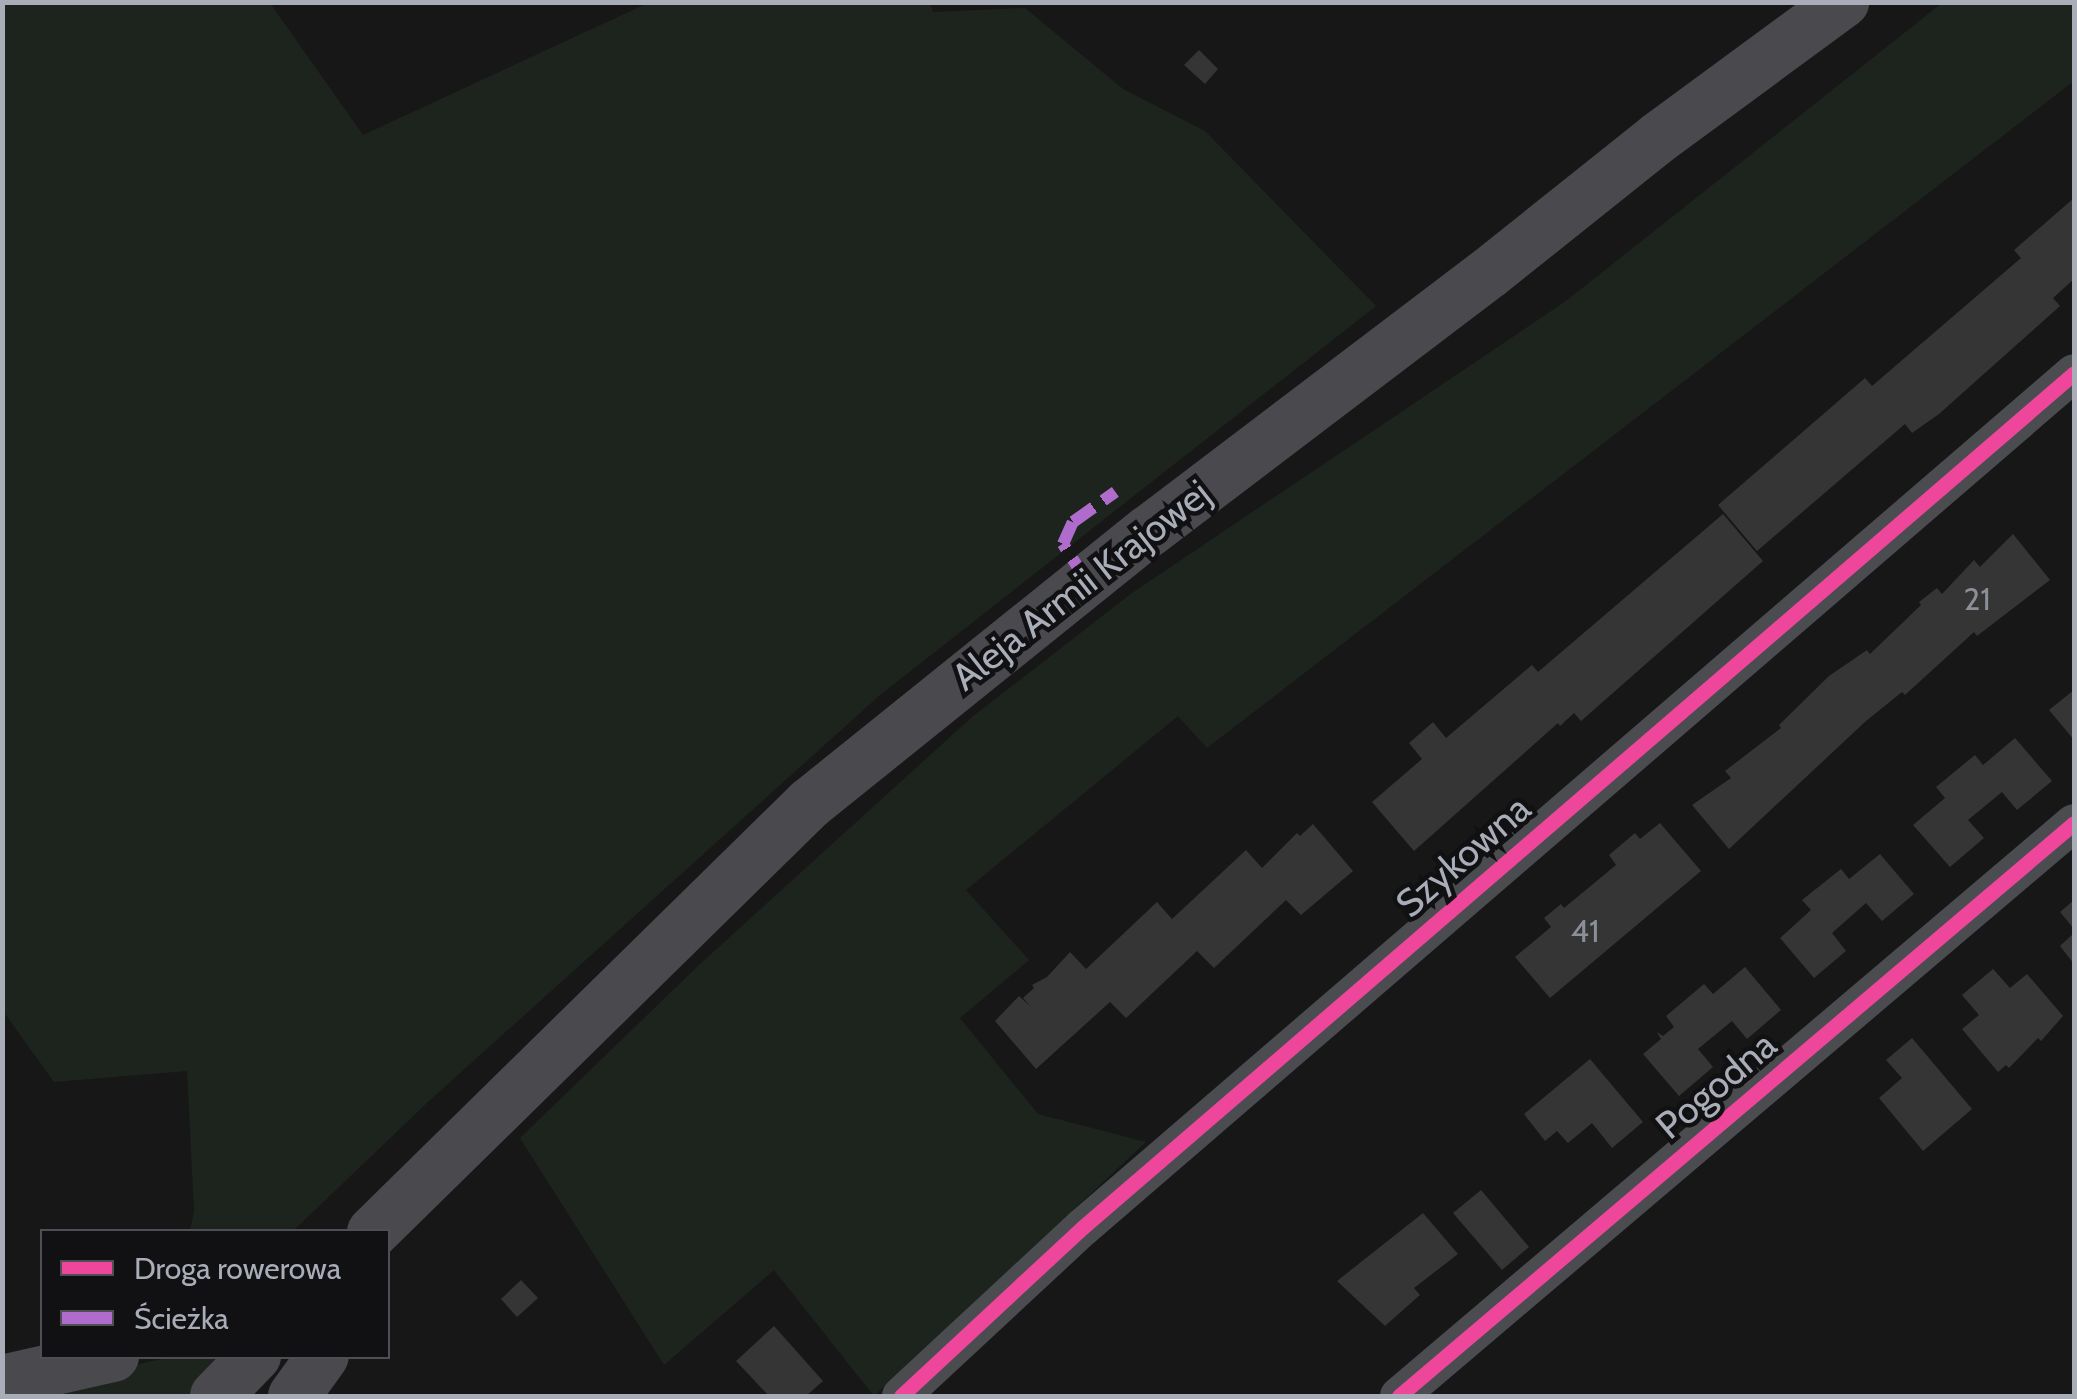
<!DOCTYPE html>
<html>
<head>
<meta charset="utf-8">
<style>
  body { margin:0 }
  #map { position:relative; width:2077px; height:1399px; overflow:hidden; background:#171717; font-family:Cabin,sans-serif }
  div>[style] { position:absolute }
  .green>* { inset:0; background:#1d241e }
  .building>* { inset:0; background:#353536 }
  .street>* { height:38px; margin:-19px; padding:0 19px; transform-origin:19px; border-radius:19px; background:#4b4c50 }
  .secondary>* { height:52px; margin:-26px; padding:0 26px; transform-origin:26px; border-radius:26px; background:#4a4a4e }
  .quiet>* { height:12px; margin-top:-6px; transform-origin:0; background:repeating-linear-gradient(90deg,#b06ccc 0 25px,transparent 0 37px) }
  .cycleway>* { height:15px; margin:-7.5px; padding:0 7.5px; transform-origin:7.5px; border-radius:7.5px; background:#ed469a }
  span { translate:-50% -50%; white-space:nowrap; text-align:center; line-height:1.15; -webkit-text-stroke:9px #111113; paint-order:stroke }
  .number-label { font-size:32px; color:#8b8f98 }
  .number-label span { -webkit-text-stroke-width:0 }
  .street-label { font-size:38px; color:#a8adb8 }
  .frame { position:absolute; inset:0; border:5px solid #a8adb8; pointer-events:none }
  .legend { position:absolute; left:40px; top:1229px; width:350px; height:130px; box-sizing:border-box; background:#111113; border:2px solid #4d4f55; margin:0; padding:12px 18px; list-style:none; font-size:30px; color:#a8adb8 }
  .legend li { display:flex; align-items:center; gap:20px; height:50px }
  .legend b { width:50px; border:2px solid #4d4f55 }
</style>
</head>
<body>
<div id="map">
  <div class="green">
    <i style="clip-path:polygon(930px 2px,933px 12px,1025px 8px,1123px 89px,1205px 131px,1376px 306px,880px 695px,429px 1101px,293px 1231px,190px 1231px,194px 1211px,187px 1071px,54px 1082px,3px 1011px,3px 3px,270px 3px,363px 135px,648px 3px)"></i>
    <i style="clip-path:polygon(1942px 3px,2074px 3px,2074px 81px,1207px 748px,1178px 716px,966px 890px,1029px 960px,960px 1018px,1038px 1114px,1146px 1142px,874px 1396px,774px 1270px,664px 1365px,520px 1138px,700px 964px,972px 717px,1132px 593px,1566px 301px)"></i>
    <i style="clip-path:polygon(170px 1357px,225px 1357px,188px 1396px,2px 1396px)"></i>
  </div>
  <div class="building">
    <i style="clip-path:polygon(1199px 50px,1218px 69px,1205px 84px,1184px 65px)"></i>
    <i style="clip-path:polygon(2074px 198px,2074px 279px,2053px 298px,2060px 306px,1939px 414px,1912px 433px,1905px 424px,1757px 551px,1718px 505px,1865px 378px,1872px 386px,2021px 258px,2014px 250px)"></i>
    <i style="clip-path:polygon(1723px 514px,1763px 561px,1581px 721px,1574px 713px,1560px 726px,1558px 723px,1414px 851px,1372px 802px,1422px 759px,1409px 743px,1433px 722px,1446px 738px,1532px 665px,1538px 672px)"></i>
    <i style="clip-path:polygon(2013px 534px,2050px 580px,1977px 636px,1974px 632px,1905px 695px,1902px 692px,1866px 721px,1729px 849px,1692px 805px,1731px 778px,1725px 771px,1781px 728px,1779px 725px,1829px 676px,1867px 650px,1870px 654px,1921px 605px,1919px 602px,1937px 588px,1942px 594px,1974px 560px,1980px 567px)"></i>
    <i style="clip-path:polygon(2074px 690px,2074px 740px,2049px 710px)"></i>
    <i style="clip-path:polygon(2015px 738px,2052px 781px,2017px 810px,2002px 792px,1968px 820px,1984px 838px,1950px 867px,1913px 825px,1945px 798px,1936px 787px,1975px 755px,1983px 765px)"></i>
    <i style="clip-path:polygon(1660px 823px,1701px 871px,1550px 998px,1515px 957px,1551px 927px,1544px 918px,1561px 904px,1564px 908px,1616px 865px,1609px 855px,1635px 833px,1640px 839px)"></i>
    <i style="clip-path:polygon(1313px 824px,1353px 871px,1301px 915px,1286px 900px,1214px 968px,1197px 951px,1126px 1018px,1110px 1002px,1036px 1069px,995px 1021px,1019px 996px,1031px 1007px,1023px 998px,1034px 988px,1032px 985px,1047px 977px,1070px 952px,1086px 969px,1157px 902px,1172px 919px,1246px 850px,1262px 868px,1297px 833px,1300px 836px)"></i>
    <i style="clip-path:polygon(1880px 854px,1914px 894px,1882px 921px,1866px 903px,1832px 933px,1846px 951px,1814px 978px,1780px 938px,1811px 910px,1802px 900px,1841px 869px,1849px 879px)"></i>
    <i style="clip-path:polygon(2074px 900px,2074px 929px,2060px 912px)"></i>
    <i style="clip-path:polygon(2074px 933px,2074px 964px,2060px 946px)"></i>
    <i style="clip-path:polygon(1745px 967px,1781px 1010px,1747px 1039px,1732px 1021px,1698px 1049px,1713px 1067px,1679px 1096px,1643px 1054px,1661px 1039px,1657px 1032px,1663px 1036px,1674px 1027px,1666px 1016px,1704px 984px,1713px 994px)"></i>
    <i style="clip-path:polygon(1993px 969px,2010px 988px,2027px 974px,2063px 1016px,2041px 1041px,2038px 1038px,2009px 1068px,2006px 1065px,1998px 1072px,1962px 1029px,1979px 1015px,1962px 995px)"></i>
    <i style="clip-path:polygon(1912px 1038px,1972px 1109px,1923px 1151px,1879px 1098px,1902px 1078px,1886px 1060px)"></i>
    <i style="clip-path:polygon(1590px 1059px,1643px 1122px,1612px 1148px,1592px 1123px,1568px 1143px,1557px 1131px,1545px 1141px,1524px 1114px)"></i>
    <i style="clip-path:polygon(1481px 1190px,1529px 1247px,1502px 1270px,1453px 1213px)"></i>
    <i style="clip-path:polygon(1423px 1213px,1458px 1254px,1414px 1288px,1420px 1295px,1385px 1326px,1337px 1281px)"></i>
    <i style="clip-path:polygon(521px 1280px,538px 1298px,517px 1317px,501px 1299px)"></i>
    <i style="clip-path:polygon(774px 1326px,823px 1381px,806px 1396px,769px 1396px,736px 1361px)"></i>
  </div>
  <div class="street">
    <i style="left:901px;top:1396px;width:248px;rotate:-42.9deg"></i>
    <i style="left:1083px;top:1227px;width:1308px;rotate:-40.75deg"></i>
    <i style="left:1399px;top:1396px;width:885px;rotate:-40.33deg"></i>
  </div>
  <div class="secondary">
    <i style="left:373px;top:1232px;width:611px;rotate:-44.47deg"></i>
    <i style="left:809px;top:804px;width:436px;rotate:-38.8deg"></i>
    <i style="left:1149px;top:531px;width:427px;rotate:-37.2deg"></i>
    <i style="left:1489px;top:273px;width:216px;rotate:-38.6deg"></i>
    <i style="left:1658px;top:138px;width:230px;rotate:-36.3deg"></i>
    <i style="left:2px;top:1381px;width:114px;rotate:-12.7deg"></i>
    <i style="left:216px;top:1396px;width:56px;rotate:-45.7deg"></i>
    <i style="left:294px;top:1396px;width:49px;rotate:-54.1deg"></i>
  </div>
  <div class="quiet">
    <i style="left:1086px;top:580px;width:43px;rotate:-122.6deg"></i>
    <i style="left:1063px;top:544px;width:24px;rotate:-66deg"></i>
    <i style="left:1073px;top:522px;width:52px;rotate:-35.5deg"></i>
  </div>
  <div class="cycleway">
    <i style="left:901px;top:1396px;width:248px;rotate:-42.9deg"></i>
    <i style="left:1083px;top:1227px;width:1308px;rotate:-40.75deg"></i>
    <i style="left:1399px;top:1396px;width:885px;rotate:-40.33deg"></i>
  </div>
  <div class="number-label">
    <span style="left:1977px;top:599px">21</span>
    <span style="left:1585px;top:931px">41</span>
  </div>
  <div class="street-label">
    <span style="left:1081px;top:585px;rotate:-38deg">Aleja Armii Krajowej</span>
    <span style="left:1463px;top:856px;rotate:-41deg">Szykowna</span>
    <span style="left:1716px;top:1085px;rotate:-40deg">Pogodna</span>
  </div>
  <div class="frame"></div>
  <ul class="legend">
  <li><b style="height:12px;background:#ed469a"></b>Droga rowerowa</li>
  <li><b style="height:12px;background:#b06ccc"></b>Ścieżka</li>
  </ul>
</div>
</body>
</html>
